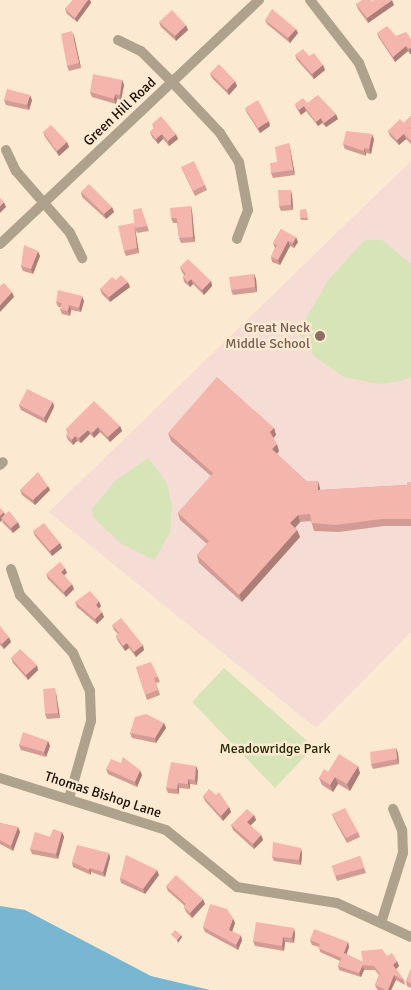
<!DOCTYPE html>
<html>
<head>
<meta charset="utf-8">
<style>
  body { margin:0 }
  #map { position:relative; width:411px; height:990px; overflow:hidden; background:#fce9d1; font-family:Signika,sans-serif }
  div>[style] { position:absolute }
  .education>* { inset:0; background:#f5dcd4 }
  .green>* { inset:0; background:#d6e4b8 }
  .water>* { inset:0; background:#78b6d1 }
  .minor>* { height:10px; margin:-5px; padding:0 5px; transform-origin:5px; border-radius:5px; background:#aea28c }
  .wall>* { inset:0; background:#d29c94 }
  .shaded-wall>* { inset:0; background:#ab7f78 }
  .building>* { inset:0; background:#f4b5ac }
  .dots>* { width:14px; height:14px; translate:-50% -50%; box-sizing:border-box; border:2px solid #fce9d1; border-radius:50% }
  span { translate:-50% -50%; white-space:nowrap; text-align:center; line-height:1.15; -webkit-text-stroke:5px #fce9d1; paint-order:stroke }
  .street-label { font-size:14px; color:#181006 }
  .education-label { font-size:14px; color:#785e54 }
  .right { translate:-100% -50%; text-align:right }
  .park-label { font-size:14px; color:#242e04 }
</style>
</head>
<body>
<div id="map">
  <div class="education">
    <i style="clip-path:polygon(411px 161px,411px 632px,316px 728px,49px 512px)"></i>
  </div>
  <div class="green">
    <i style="clip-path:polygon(365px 240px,382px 240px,411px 264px,411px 377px,400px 381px,380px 384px,344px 377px,315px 357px,298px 332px,329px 279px)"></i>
    <i style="clip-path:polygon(148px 458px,167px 483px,172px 506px,170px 533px,154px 560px,120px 543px,93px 517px,92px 509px,116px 480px)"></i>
    <i style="clip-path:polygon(224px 668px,314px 747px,275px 788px,192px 702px)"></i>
  </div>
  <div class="water">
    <i style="clip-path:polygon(0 906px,25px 910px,151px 976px,210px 990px,0 990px)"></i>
  </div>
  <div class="minor">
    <i style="left:310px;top:0;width:80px;rotate:52.1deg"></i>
    <i style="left:359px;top:63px;width:35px;rotate:68deg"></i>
    <i style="left:118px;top:40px;width:25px;rotate:26deg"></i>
    <i style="left:141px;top:51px;width:44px;rotate:45deg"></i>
    <i style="left:172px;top:82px;width:70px;rotate:46.7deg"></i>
    <i style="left:220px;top:133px;width:35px;rotate:57deg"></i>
    <i style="left:239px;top:162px;width:49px;rotate:79.4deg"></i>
    <i style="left:248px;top:210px;width:31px;rotate:111deg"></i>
    <i style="left:6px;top:150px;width:23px;rotate:65deg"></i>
    <i style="left:16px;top:171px;width:82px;rotate:48.9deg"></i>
    <i style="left:70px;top:233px;width:28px;rotate:64deg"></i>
    <i style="left:0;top:244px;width:356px;rotate:-43.3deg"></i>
    <i style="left:0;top:465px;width:4px;rotate:-45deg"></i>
    <i style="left:11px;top:569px;width:28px;rotate:71deg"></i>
    <i style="left:20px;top:595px;width:79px;rotate:47.6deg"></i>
    <i style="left:73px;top:653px;width:42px;rotate:65.9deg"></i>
    <i style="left:90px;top:691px;width:30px;rotate:88deg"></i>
    <i style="left:91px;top:721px;width:80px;rotate:105.9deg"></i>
    <i style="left:0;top:778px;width:174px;rotate:17.4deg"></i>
    <i style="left:166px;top:830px;width:91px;rotate:38.8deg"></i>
    <i style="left:237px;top:887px;width:101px;rotate:9.1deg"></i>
    <i style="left:337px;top:903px;width:81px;rotate:24.7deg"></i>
    <i style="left:381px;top:923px;width:73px;rotate:-72.6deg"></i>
    <i style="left:403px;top:853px;width:23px;rotate:-92deg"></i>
    <i style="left:402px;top:830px;width:23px;rotate:-113deg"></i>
  </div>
  <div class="wall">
    <i style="clip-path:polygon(73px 0,90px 0,91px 3px,77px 22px,67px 14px,65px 9px)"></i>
    <i style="clip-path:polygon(372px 2px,394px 5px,368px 23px,358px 9px,356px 4px)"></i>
    <i style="clip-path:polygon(265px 20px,298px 33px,290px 43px,267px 24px)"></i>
    <i style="clip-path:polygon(159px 22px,188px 30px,176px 41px,161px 27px)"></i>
    <i style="clip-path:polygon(377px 33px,411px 39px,411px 54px,410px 54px,408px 51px,395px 62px,379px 38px)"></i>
    <i style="clip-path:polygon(74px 36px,81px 68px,69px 71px,67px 66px)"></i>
    <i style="clip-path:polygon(295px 55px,323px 65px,325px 70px,314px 79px,297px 60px)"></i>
    <i style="clip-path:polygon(210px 73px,237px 86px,229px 95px,212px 78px)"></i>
    <i style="clip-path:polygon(122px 80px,124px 85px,121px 100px,117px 99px,116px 104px,92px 97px,90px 92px)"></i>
    <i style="clip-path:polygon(4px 100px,32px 100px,29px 110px,6px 105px)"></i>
    <i style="clip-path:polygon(307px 103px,338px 119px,326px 127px,322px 123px,318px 126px,306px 111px,301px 115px,297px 109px,295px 104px)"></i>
    <i style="clip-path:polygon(245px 108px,270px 126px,260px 133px,247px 113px)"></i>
    <i style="clip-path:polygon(411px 116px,411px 144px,406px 139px,399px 145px,390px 136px,388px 131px,404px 123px)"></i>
    <i style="clip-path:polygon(152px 124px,178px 139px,169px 146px,163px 139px,158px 144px,152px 137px,150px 132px,154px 128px)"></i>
    <i style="clip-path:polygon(43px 132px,67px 142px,69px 147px,59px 156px,45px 137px)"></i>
    <i style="clip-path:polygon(374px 139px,371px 154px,366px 153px,366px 156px,345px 149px,343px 144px)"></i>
    <i style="clip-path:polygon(289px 143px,290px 148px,295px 175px,273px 178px,271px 173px,277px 162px)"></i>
    <i style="clip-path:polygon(181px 167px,205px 185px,207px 190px,195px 196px)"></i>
    <i style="clip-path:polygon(81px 192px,114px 212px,106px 219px,82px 197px)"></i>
    <i style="clip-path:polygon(292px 195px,293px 210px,281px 211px,279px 206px)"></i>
    <i style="clip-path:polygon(191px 206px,192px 211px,195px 242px,181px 243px,179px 238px,177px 223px,173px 223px,171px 218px)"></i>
    <i style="clip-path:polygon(141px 208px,149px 231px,137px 233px,135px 228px)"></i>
    <i style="clip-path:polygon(306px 209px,308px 220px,301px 220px,300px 218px)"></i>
    <i style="clip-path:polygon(134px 223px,135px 228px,139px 253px,126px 256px,124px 251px)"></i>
    <i style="clip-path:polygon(281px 229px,298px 242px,294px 248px,290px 246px,280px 265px,272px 262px,271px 257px,275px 248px,273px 243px)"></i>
    <i style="clip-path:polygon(40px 256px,33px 274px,23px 271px,21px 266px)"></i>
    <i style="clip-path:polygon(180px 267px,211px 281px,212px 286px,204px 295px,193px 284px,190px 287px,184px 282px,183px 277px,184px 275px,182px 272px)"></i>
    <i style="clip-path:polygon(254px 274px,256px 279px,257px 292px,233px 295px,231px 290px)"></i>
    <i style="clip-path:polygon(116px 280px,130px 287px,110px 302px,102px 294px,100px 289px)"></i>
    <i style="clip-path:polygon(84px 301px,81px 312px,71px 310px,70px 316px,62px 314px,60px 309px,61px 307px,58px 307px,56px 302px)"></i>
    <i style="clip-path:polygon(53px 402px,54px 407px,46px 423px,21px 410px,19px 405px)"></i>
    <i style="clip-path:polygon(120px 426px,122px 431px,110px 442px,100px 432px,94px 438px,90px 434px,81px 443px,77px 441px,73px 445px,68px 440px,66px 435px,68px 433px,66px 429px)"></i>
    <i style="clip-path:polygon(274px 428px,276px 435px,273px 438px,279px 451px,277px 454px,306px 481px,320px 488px,320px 490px,407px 485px,411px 482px,411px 526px,384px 526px,339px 532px,314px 531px,311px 521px,300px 522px,295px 528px,297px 530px,300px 537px,242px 602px,199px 563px,197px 555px,207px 544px,180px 520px,178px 513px,211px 476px,171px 441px,168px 433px)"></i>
    <i style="clip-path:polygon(20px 490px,50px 490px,35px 505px,22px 495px)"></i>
    <i style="clip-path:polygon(0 508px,5px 515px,20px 527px,13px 533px,3px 523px,2px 520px,0 522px)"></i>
    <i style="clip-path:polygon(33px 531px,60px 543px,62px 548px,52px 556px,35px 536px)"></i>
    <i style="clip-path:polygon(67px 573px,64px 575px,74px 589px,66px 597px,48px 579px,46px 574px)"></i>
    <i style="clip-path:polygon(75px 602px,101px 606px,99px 609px,104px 617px,97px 624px,77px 607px)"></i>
    <i style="clip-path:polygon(112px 625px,144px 650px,136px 657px,129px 648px,125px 651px,118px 641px,116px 636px,118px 634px,114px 630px)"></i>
    <i style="clip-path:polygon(0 626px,11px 642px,4px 649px,0 645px)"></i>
    <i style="clip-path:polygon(11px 658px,38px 670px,28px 680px,13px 663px)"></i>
    <i style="clip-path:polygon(136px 667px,158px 677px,160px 682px,156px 683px,160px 695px,147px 700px)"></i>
    <i style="clip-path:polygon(56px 693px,60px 718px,47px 719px,45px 714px)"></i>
    <i style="clip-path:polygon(164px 723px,166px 728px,156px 743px,132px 738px,130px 733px)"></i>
    <i style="clip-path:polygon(48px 741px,50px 746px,46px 757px,21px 750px,19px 745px)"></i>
    <i style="clip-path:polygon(396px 748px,398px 753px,399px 764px,373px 769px,371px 764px)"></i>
    <i style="clip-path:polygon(196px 766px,198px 771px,197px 785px,190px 784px,190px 789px,179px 788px,179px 794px,168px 793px,166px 788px)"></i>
    <i style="clip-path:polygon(106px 769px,142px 775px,137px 787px,108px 774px)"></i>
    <i style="clip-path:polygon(328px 772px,360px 773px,350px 791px,338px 784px,333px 792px,322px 785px,319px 778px)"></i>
    <i style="clip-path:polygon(203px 796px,229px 807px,231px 812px,223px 821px,205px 801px)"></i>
    <i style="clip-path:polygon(332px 814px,358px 832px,360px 837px,347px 843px,334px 819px)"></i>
    <i style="clip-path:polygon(254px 815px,256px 820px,250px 826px,261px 835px,263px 840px,254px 849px,233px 830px,231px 825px)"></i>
    <i style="clip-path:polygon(0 823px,18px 827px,20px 832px,13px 851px,0 844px)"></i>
    <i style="clip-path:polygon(62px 832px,64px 837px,58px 859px,32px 854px,30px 849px,50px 837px)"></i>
    <i style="clip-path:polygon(109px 853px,110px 858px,105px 877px,91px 872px,91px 875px,73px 867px,72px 862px)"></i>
    <i style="clip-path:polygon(302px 853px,301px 865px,274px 861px,272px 857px)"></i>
    <i style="clip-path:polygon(360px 856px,366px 873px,337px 881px,332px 866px)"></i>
    <i style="clip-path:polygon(159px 875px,145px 894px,121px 883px,120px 878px)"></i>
    <i style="clip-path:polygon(166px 886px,205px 904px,192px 918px,186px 912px,184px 907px,185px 906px,168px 891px)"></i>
    <i style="clip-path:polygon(235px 923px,232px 931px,242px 940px,238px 950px,205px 932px,203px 927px)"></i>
    <i style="clip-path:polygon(295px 933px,294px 943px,285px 942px,284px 951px,255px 946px,253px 941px)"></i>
    <i style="clip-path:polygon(310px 940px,348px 942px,349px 947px,346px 954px,363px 962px,387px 956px,399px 966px,396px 969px,404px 980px,405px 985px,396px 980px,391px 990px,378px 990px,377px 989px,375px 985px,379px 975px,375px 970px,364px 970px,361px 977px,339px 970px,338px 966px,340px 961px,320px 952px,319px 947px,312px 945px)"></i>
    <i style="clip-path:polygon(411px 969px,411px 988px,407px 986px,406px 981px)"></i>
  </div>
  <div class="shaded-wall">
    <i style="clip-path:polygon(88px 0,90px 0,91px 3px,77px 22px,75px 18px)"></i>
    <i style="clip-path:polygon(392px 0,394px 5px,368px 23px,367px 18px)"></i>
    <i style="clip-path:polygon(186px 25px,188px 30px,176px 41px,175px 36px)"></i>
    <i style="clip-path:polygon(296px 29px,298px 33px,290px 43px,288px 38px)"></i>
    <i style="clip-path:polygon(72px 31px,74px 36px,81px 68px,79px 63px)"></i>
    <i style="clip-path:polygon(406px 46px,408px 51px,395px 62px,393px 57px)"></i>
    <i style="clip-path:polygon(411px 48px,411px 54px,410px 54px,409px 49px)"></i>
    <i style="clip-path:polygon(323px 65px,325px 70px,314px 79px,312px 74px)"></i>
    <i style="clip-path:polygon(122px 80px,124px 85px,121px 100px,120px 95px)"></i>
    <i style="clip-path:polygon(235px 81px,237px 86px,229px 95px,227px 90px)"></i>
    <i style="clip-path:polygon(115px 94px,117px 99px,116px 104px,114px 99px)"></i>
    <i style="clip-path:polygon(30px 95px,32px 100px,29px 110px,27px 105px)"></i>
    <i style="clip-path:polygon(304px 106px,306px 111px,301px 115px,299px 110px)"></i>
    <i style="clip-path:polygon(336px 114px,338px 119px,326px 127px,324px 123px)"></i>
    <i style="clip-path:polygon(321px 118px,322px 123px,318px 126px,316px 122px)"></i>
    <i style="clip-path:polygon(269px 121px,270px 126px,260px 133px,258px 128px)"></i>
    <i style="clip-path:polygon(162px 134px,163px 139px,158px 144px,156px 139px)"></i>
    <i style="clip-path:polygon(176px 134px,178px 139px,169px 146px,168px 141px)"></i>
    <i style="clip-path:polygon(372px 134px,374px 139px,371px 154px,369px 149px)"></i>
    <i style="clip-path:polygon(404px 134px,406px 139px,399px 145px,397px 140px)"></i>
    <i style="clip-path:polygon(67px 142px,69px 147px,59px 156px,57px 151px)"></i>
    <i style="clip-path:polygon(289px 143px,290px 148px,295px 175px,293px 170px)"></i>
    <i style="clip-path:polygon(364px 148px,366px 153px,366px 156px,364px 151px)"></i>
    <i style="clip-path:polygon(291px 190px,292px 195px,293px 210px,291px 205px)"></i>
    <i style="clip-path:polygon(4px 202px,6px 207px,0 213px,0 206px)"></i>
    <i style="clip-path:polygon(191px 206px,192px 211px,195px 242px,193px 237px)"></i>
    <i style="clip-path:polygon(112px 207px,114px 212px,106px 219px,104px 214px)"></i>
    <i style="clip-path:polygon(134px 223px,135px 228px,139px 253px,137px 248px)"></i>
    <i style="clip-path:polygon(296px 237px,298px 242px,294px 248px,293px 243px)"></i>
    <i style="clip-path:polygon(288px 241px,290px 246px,280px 265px,278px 260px)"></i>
    <i style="clip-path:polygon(38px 251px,40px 256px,33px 274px,31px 269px)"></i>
    <i style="clip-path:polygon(254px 274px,256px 279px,257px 292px,255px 287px)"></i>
    <i style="clip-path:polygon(191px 279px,193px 284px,190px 287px,188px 282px)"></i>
    <i style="clip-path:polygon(211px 281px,212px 286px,204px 295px,202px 290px)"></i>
    <i style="clip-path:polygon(128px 282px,130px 287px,110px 302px,109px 297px)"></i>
    <i style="clip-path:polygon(12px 292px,14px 297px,0 312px,0 305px)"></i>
    <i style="clip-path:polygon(82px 296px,84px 301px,81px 312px,79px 308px)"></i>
    <i style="clip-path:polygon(69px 305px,71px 310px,70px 316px,68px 311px)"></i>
    <i style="clip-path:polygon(53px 402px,54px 407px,46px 423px,44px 418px)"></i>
    <i style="clip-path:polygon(120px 426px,122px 431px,110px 442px,108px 437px)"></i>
    <i style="clip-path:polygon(98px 427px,100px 432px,94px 438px,92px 433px)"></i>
    <i style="clip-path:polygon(274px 428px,276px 435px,272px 439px,270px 432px)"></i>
    <i style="clip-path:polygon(88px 430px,90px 434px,81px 443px,79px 438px)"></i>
    <i style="clip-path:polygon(75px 436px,77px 441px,73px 445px,72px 440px)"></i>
    <i style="clip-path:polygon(277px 444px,279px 451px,275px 456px,272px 449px)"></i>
    <i style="clip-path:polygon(318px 481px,320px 488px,321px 497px,318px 490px)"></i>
    <i style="clip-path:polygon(48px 486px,50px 490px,35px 505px,33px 500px)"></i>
    <i style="clip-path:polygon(4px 512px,5px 517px,1px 518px,2px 520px,0 522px,0 516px)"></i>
    <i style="clip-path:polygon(298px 515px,300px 522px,293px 530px,290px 523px)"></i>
    <i style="clip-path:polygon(18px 522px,20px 527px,13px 533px,11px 528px)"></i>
    <i style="clip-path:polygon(297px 530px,300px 537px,242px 602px,239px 595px)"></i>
    <i style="clip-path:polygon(60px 543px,62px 548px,52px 556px,50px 551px)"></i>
    <i style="clip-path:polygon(65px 568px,67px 573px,63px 576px,61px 572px)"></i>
    <i style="clip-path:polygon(72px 584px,74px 589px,66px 597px,64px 592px)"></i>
    <i style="clip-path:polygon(99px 601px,101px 606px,97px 610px,96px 605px)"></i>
    <i style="clip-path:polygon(102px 612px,104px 617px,97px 624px,95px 619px)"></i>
    <i style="clip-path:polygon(9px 637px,11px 642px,4px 649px,2px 644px)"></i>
    <i style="clip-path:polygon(127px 643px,129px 648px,125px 651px,123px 646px)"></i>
    <i style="clip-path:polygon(143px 645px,144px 650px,136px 657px,134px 652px)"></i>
    <i style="clip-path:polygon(37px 665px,38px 670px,28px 680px,26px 675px)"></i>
    <i style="clip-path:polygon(55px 688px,56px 693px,60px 718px,58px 713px)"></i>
    <i style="clip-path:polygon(164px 723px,166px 728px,156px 743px,155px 738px)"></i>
    <i style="clip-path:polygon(48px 741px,50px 746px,46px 757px,44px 752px)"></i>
    <i style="clip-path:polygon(396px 748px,398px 753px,399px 764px,397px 759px)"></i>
    <i style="clip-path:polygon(196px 766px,198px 771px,197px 785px,195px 780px)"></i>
    <i style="clip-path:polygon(358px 766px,360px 773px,350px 791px,347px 784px)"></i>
    <i style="clip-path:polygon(140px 770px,142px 775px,137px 787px,135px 782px)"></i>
    <i style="clip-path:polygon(335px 777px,338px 784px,333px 792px,330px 785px)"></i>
    <i style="clip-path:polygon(188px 779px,190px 784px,190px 789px,188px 784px)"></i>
    <i style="clip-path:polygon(178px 783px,179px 788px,179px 794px,177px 789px)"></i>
    <i style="clip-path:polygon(229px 807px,231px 812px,223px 821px,221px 816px)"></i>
    <i style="clip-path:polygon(254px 815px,256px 820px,249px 827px,247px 822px)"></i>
    <i style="clip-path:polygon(18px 827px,20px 832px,13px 851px,11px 846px)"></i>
    <i style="clip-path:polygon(62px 832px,64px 837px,58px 859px,56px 854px)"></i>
    <i style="clip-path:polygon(261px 835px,263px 840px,254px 849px,253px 844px)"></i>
    <i style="clip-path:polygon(301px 848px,302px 853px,301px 865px,299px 860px)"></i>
    <i style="clip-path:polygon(109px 853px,110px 858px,105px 877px,103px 872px)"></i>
    <i style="clip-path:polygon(90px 868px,91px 872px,91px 875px,89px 870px)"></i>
    <i style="clip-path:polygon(157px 870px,159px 875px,145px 894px,143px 889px)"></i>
    <i style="clip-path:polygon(203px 899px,205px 904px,192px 918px,190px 913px)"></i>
    <i style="clip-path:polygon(233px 918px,235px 923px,231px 935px,229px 930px)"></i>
    <i style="clip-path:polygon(294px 928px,295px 933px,294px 943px,292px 938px)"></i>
    <i style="clip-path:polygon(181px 935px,182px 937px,178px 943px,177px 940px)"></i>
    <i style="clip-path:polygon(241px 935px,242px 940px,238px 950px,236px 945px)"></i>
    <i style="clip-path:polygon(283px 937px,285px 942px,284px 951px,282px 946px)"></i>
    <i style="clip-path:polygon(348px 942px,349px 947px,344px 962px,342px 958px)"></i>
    <i style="clip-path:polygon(397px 961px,399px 966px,395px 970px,393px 965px)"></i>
    <i style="clip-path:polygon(363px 965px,364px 970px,361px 977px,359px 973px)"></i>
    <i style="clip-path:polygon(394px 975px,396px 980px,391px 990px,388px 990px)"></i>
  </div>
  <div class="building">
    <i style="clip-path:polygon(73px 0,88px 0,75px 18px,65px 9px)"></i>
    <i style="clip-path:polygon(362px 0,371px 0,372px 2px,374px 0,392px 0,367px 18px,356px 4px)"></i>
    <i style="clip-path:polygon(272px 9px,296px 29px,288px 38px,265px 20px)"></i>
    <i style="clip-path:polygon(172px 10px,186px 25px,175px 36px,159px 22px)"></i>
    <i style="clip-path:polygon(387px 26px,396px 36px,406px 32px,411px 39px,411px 48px,409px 49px,406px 46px,393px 57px,377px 33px)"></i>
    <i style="clip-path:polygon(72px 31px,79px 63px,67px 66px,61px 34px)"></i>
    <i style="clip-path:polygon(303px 49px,309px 56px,314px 53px,323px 65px,312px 74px,295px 55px)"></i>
    <i style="clip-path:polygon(219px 64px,235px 81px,227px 90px,210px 73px)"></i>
    <i style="clip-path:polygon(93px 74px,122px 80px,120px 95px,115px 94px,114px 99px,90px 92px)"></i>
    <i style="clip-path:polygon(7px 89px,30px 95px,27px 105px,4px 100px)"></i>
    <i style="clip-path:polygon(318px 95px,336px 114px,324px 123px,321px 118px,316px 122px,304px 106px,299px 110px,295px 104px,303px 98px,307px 103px)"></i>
    <i style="clip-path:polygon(258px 100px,269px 121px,258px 128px,245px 108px)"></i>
    <i style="clip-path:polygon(161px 116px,176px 134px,168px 141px,162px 134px,156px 139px,150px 132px,155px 127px,152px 124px)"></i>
    <i style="clip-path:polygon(411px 116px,411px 127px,410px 128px,411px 129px,411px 141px,404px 134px,397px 140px,388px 131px,400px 119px,404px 123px)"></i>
    <i style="clip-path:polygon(51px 125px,67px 142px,57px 151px,43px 132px)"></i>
    <i style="clip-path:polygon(346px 131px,372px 134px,369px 149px,364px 148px,364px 151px,343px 144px)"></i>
    <i style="clip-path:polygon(289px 143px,293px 170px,271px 173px,270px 163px,277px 162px,275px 147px)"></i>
    <i style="clip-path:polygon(194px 161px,205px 185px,193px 191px,181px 167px)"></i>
    <i style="clip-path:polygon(89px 184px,112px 207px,104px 214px,81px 192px)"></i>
    <i style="clip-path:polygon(278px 190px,291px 190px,291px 205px,279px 206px)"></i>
    <i style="clip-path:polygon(0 198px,4px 202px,0 206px)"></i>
    <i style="clip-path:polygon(191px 206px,193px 237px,179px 238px,177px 218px,171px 218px,170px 208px)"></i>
    <i style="clip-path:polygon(141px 208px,147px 226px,135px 228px,133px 210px)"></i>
    <i style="clip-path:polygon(306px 209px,307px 218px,300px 218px,300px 210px)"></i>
    <i style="clip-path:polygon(134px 223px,137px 248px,124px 251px,118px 226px)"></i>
    <i style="clip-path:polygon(281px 229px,296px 237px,293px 243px,288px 241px,278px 260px,271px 257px,277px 245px,273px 243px)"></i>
    <i style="clip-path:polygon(24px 245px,38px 251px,31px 269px,21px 266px)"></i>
    <i style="clip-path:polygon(188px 259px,211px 281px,202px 290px,191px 279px,188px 282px,183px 277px,186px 274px,180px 267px)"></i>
    <i style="clip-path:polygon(254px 274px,255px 287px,231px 290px,229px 277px)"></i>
    <i style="clip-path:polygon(121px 275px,128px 282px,109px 297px,100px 289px,112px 277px,116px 280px)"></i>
    <i style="clip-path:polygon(4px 283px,12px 292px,0 305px,0 286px)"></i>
    <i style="clip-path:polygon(58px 290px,82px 296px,79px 308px,69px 305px,68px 311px,60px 309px,62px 303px,56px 302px)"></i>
    <i style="clip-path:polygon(217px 377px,274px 428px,270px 432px,277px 444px,272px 449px,306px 481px,318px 481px,318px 490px,407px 485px,407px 482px,411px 482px,411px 519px,381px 519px,336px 525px,312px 523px,310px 514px,298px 515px,290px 523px,297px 530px,239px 595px,197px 555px,209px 541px,178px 513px,213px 473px,168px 433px)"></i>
    <i style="clip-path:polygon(27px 389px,53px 402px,44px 418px,19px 405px)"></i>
    <i style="clip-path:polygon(94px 401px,120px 426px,108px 437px,98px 427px,92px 433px,88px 430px,79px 438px,75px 436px,72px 440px,66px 435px,69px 432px,66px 429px)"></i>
    <i style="clip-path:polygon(38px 472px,48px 486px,33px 500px,20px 490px)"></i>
    <i style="clip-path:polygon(0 508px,4px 512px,0 516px)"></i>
    <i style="clip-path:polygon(9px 511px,18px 522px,11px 528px,1px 518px)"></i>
    <i style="clip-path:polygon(44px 523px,60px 543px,50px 551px,33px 531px)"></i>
    <i style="clip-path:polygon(60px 562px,65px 568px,61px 572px,72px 584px,64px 592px,46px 574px)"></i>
    <i style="clip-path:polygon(90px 591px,99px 601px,96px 605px,102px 612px,95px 619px,75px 602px)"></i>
    <i style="clip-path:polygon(121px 618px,143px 645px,134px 652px,127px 643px,123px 646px,116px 636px,119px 633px,112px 625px)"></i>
    <i style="clip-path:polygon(0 626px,9px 637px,2px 644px,0 642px)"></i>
    <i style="clip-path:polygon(20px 649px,37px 665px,26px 675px,11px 658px)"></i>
    <i style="clip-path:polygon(151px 662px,158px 677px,154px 678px,158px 690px,145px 695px,136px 667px)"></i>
    <i style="clip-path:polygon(55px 688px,58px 713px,45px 714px,43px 689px)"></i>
    <i style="clip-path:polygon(146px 714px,164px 723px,155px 738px,130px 733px,135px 717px)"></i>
    <i style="clip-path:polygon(23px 732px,48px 741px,44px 752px,19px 745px)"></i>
    <i style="clip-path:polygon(396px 748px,397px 759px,371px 764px,370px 752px)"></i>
    <i style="clip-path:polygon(339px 754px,358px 766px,347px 784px,335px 777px,330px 785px,319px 778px,324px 769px,328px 772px)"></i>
    <i style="clip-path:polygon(123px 757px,140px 770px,135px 782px,106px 769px,111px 759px,121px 763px)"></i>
    <i style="clip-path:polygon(171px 762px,196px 766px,195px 780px,188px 779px,188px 784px,178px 783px,177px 789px,166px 788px)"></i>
    <i style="clip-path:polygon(209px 789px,216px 795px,219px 792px,229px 807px,221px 816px,203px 796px)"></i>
    <i style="clip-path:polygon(345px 808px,358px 832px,346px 838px,332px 814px)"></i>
    <i style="clip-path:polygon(247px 809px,254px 815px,247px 822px,261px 835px,253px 844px,231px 825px)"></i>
    <i style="clip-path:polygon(0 823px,18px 827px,11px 846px,0 840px)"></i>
    <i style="clip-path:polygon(53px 829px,62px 832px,56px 854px,30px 849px,35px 832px,50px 837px)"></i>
    <i style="clip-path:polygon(273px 842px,301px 848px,299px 860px,272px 857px)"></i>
    <i style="clip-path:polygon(77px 845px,109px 853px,103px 872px,90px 868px,89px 870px,72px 862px)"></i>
    <i style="clip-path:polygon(126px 855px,157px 870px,143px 889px,120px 878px)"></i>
    <i style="clip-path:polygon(360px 856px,364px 868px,335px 876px,332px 866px)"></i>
    <i style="clip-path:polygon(176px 875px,203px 899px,190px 913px,184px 907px,186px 904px,166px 886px)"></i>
    <i style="clip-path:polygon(210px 904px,227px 909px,233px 918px,229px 930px,241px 935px,236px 945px,203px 927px)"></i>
    <i style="clip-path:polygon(256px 922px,294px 928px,292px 938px,283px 937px,282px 946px,253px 941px)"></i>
    <i style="clip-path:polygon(314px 929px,348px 942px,342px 958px,344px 953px,363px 962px,361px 951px,382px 949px,387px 956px,392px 953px,397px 961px,393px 965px,404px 980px,394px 975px,388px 990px,386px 990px,375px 985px,380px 974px,374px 966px,363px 965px,359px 973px,338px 966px,342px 958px,318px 948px,320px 944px,310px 940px)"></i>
    <i style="clip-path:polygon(175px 930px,181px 935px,177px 940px,171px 935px)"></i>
    <i style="clip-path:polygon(411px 969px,411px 984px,406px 981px)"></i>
  </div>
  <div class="dots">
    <i style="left:320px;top:336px;background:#8d6e63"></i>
  </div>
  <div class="street-label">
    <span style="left:120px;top:112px;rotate:-43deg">Green Hill Road</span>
    <span style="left:103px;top:795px;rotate:18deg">Thomas Bishop Lane</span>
  </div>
  <div class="education-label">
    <span class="right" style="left:310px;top:336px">Great Neck<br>Middle School</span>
  </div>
  <div class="park-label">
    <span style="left:275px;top:749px">Meadowridge Park</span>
  </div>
</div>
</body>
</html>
